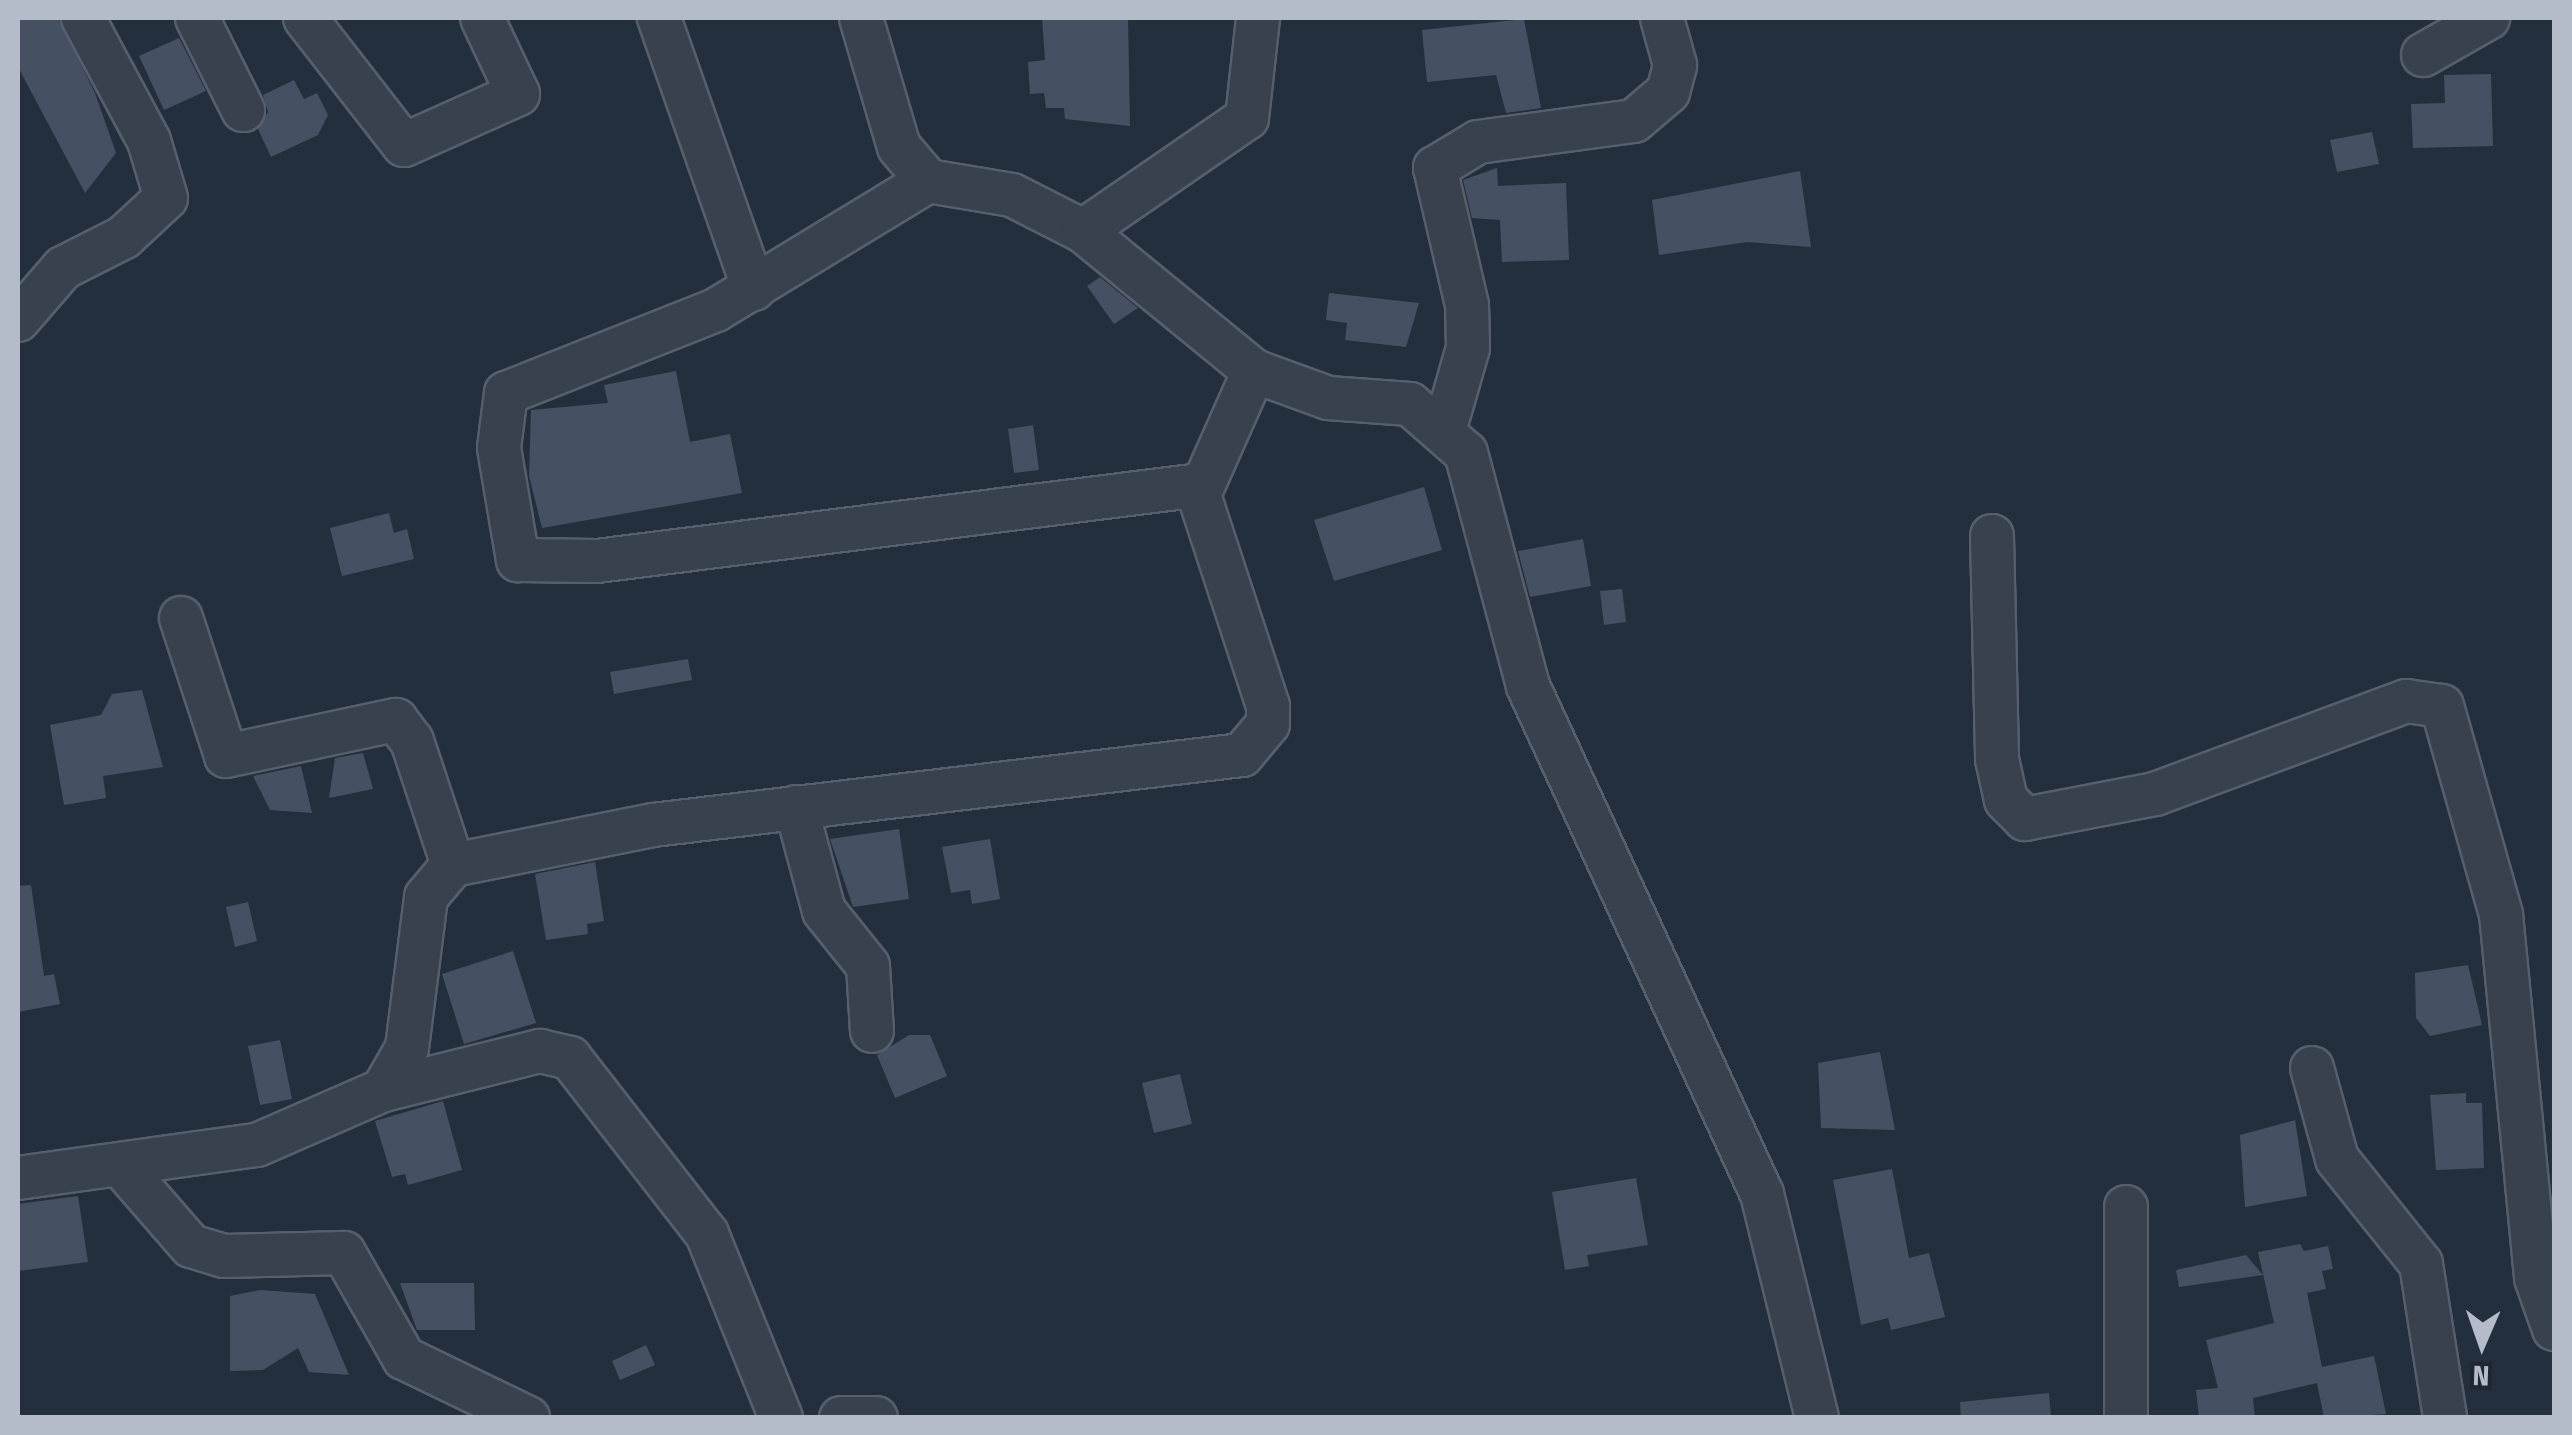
<!DOCTYPE html>
<html>
<head>
<meta charset="utf-8">
<style>
  body { margin:0 }
  #map { position:relative; width:2572px; height:1435px; overflow:hidden; background:#242f3e; font-family:"Fira Sans Condensed",sans-serif }
  div>[style] { position:absolute }
  .building>* { inset:0; background:#455162 }
  .roads { filter:drop-shadow(2px 0 #565f6c) drop-shadow(-2px 0 #565f6c) drop-shadow(0 2px #565f6c) drop-shadow(0 -2px #565f6c) }
  .minor>* { height:42px; margin:-21px; padding:0 21px; transform-origin:21px; border-radius:21px; background:#38414e }
  span { translate:-50% -50%; white-space:nowrap; text-align:center; line-height:1.15; -webkit-text-stroke:9px #1d2633; paint-order:stroke }
  .frame { position:absolute; inset:0; border:20px solid #b4bcc9; pointer-events:none }
  .north { position:absolute; left:2432px; top:1295px; width:100px; height:100px; -webkit-text-stroke:8px #1d2633; paint-order:stroke; rotate:182deg; font-size:28px; font-weight:700; line-height:40px; text-align:center; color:#b4bcc9 }
  .north::after { content:''; display:block; margin:auto; width:35px; height:45px; background:#b4bcc9; clip-path:polygon(50% 0,100% 100%,50% 72%,0 100%) }
</style>
</head>
<body>
<div id="map">
  <div class="building">
    <i style="clip-path:polygon(18px 18px,58px 18px,95px 93px,116px 153px,85px 193px,18px 67px)"></i>
    <i style="clip-path:polygon(1042px 18px,1128px 18px,1130px 126px,1065px 119px,1064px 108px,1046px 108px,1044px 93px,1030px 94px,1028px 62px,1045px 60px)"></i>
    <i style="clip-path:polygon(1524px 19px,1541px 108px,1506px 113px,1496px 75px,1427px 82px,1422px 30px)"></i>
    <i style="clip-path:polygon(179px 38px,206px 91px,164px 110px,139px 56px)"></i>
    <i style="clip-path:polygon(2491px 74px,2493px 146px,2413px 148px,2411px 104px,2445px 103px,2444px 75px)"></i>
    <i style="clip-path:polygon(294px 80px,304px 99px,317px 93px,328px 115px,318px 135px,271px 157px,258px 129px,268px 112px,263px 95px)"></i>
    <i style="clip-path:polygon(2372px 132px,2379px 164px,2337px 172px,2330px 140px)"></i>
    <i style="clip-path:polygon(1497px 168px,1498px 186px,1566px 183px,1569px 260px,1502px 262px,1500px 220px,1472px 218px,1463px 180px)"></i>
    <i style="clip-path:polygon(1800px 171px,1811px 247px,1747px 242px,1659px 255px,1652px 200px)"></i>
    <i style="clip-path:polygon(1100px 277px,1138px 308px,1114px 324px,1087px 286px)"></i>
    <i style="clip-path:polygon(1329px 293px,1419px 303px,1406px 347px,1345px 340px,1347px 323px,1326px 320px)"></i>
    <i style="clip-path:polygon(676px 371px,690px 442px,730px 434px,742px 493px,542px 528px,529px 476px,531px 410px,608px 403px,604px 385px)"></i>
    <i style="clip-path:polygon(1033px 425px,1039px 470px,1014px 473px,1008px 429px)"></i>
    <i style="clip-path:polygon(1424px 487px,1442px 550px,1334px 581px,1314px 520px)"></i>
    <i style="clip-path:polygon(389px 513px,394px 533px,407px 529px,414px 559px,342px 576px,330px 528px)"></i>
    <i style="clip-path:polygon(1583px 539px,1591px 586px,1530px 597px,1518px 551px)"></i>
    <i style="clip-path:polygon(1622px 589px,1626px 622px,1604px 625px,1600px 591px)"></i>
    <i style="clip-path:polygon(688px 659px,692px 680px,614px 694px,610px 672px)"></i>
    <i style="clip-path:polygon(142px 690px,163px 767px,103px 776px,106px 798px,64px 805px,50px 725px,101px 715px,112px 694px)"></i>
    <i style="clip-path:polygon(363px 753px,373px 789px,329px 798px,335px 758px)"></i>
    <i style="clip-path:polygon(301px 766px,312px 813px,270px 810px,253px 776px)"></i>
    <i style="clip-path:polygon(899px 829px,909px 899px,853px 907px,830px 839px)"></i>
    <i style="clip-path:polygon(990px 839px,1000px 899px,972px 904px,970px 890px,951px 893px,942px 847px)"></i>
    <i style="clip-path:polygon(595px 862px,604px 921px,587px 924px,588px 934px,546px 940px,535px 874px)"></i>
    <i style="clip-path:polygon(31px 885px,44px 976px,54px 974px,60px 1004px,18px 1012px,18px 886px)"></i>
    <i style="clip-path:polygon(248px 902px,257px 941px,235px 947px,226px 907px)"></i>
    <i style="clip-path:polygon(513px 951px,536px 1023px,464px 1044px,442px 974px)"></i>
    <i style="clip-path:polygon(2468px 965px,2482px 1025px,2430px 1036px,2416px 1018px,2415px 973px)"></i>
    <i style="clip-path:polygon(909px 1035px,930px 1035px,947px 1076px,895px 1098px,877px 1055px)"></i>
    <i style="clip-path:polygon(280px 1040px,292px 1099px,260px 1105px,248px 1046px)"></i>
    <i style="clip-path:polygon(1880px 1052px,1895px 1130px,1821px 1128px,1818px 1063px)"></i>
    <i style="clip-path:polygon(1180px 1074px,1192px 1124px,1154px 1133px,1142px 1083px)"></i>
    <i style="clip-path:polygon(2466px 1093px,2466px 1103px,2482px 1103px,2484px 1168px,2436px 1170px,2430px 1095px)"></i>
    <i style="clip-path:polygon(443px 1101px,462px 1170px,408px 1185px,405px 1174px,392px 1177px,375px 1121px)"></i>
    <i style="clip-path:polygon(2295px 1120px,2307px 1196px,2245px 1207px,2240px 1135px)"></i>
    <i style="clip-path:polygon(1892px 1169px,1909px 1258px,1929px 1253px,1945px 1317px,1891px 1330px,1888px 1318px,1861px 1325px,1833px 1180px)"></i>
    <i style="clip-path:polygon(1636px 1178px,1648px 1245px,1587px 1255px,1589px 1266px,1565px 1270px,1552px 1192px)"></i>
    <i style="clip-path:polygon(78px 1196px,88px 1262px,18px 1271px,18px 1204px)"></i>
    <i style="clip-path:polygon(2300px 1244px,2304px 1251px,2328px 1246px,2333px 1269px,2322px 1271px,2326px 1289px,2307px 1293px,2322px 1367px,2374px 1356px,2386px 1414px,2324px 1418px,2317px 1383px,2253px 1398px,2255px 1418px,2199px 1418px,2196px 1390px,2218px 1388px,2206px 1340px,2274px 1323px,2258px 1252px)"></i>
    <i style="clip-path:polygon(2246px 1255px,2263px 1275px,2179px 1287px,2176px 1270px)"></i>
    <i style="clip-path:polygon(400px 1283px,474px 1283px,475px 1330px,417px 1330px)"></i>
    <i style="clip-path:polygon(260px 1290px,315px 1294px,349px 1375px,309px 1372px,298px 1348px,263px 1370px,230px 1371px,230px 1296px)"></i>
    <i style="clip-path:polygon(646px 1345px,655px 1365px,620px 1380px,612px 1361px)"></i>
    <i style="clip-path:polygon(2049px 1393px,2051px 1418px,1961px 1418px,1960px 1402px)"></i>
  </div>
  <div class="roads">
    <div class="minor">
      <i style="left:197px;top:18px;width:103px;rotate:63.4deg"></i>
      <i style="left:305px;top:18px;width:161px;rotate:52.1deg"></i>
      <i style="left:404px;top:145px;width:125px;rotate:-24.1deg"></i>
      <i style="left:518px;top:94px;width:84px;rotate:-115.3deg"></i>
      <i style="left:659px;top:18px;width:287px;rotate:70.7deg"></i>
      <i style="left:861px;top:18px;width:134px;rotate:73.6deg"></i>
      <i style="left:899px;top:147px;width:45px;rotate:49.5deg"></i>
      <i style="left:928px;top:181px;width:85px;rotate:9.5deg"></i>
      <i style="left:1012px;top:195px;width:80px;rotate:26.9deg"></i>
      <i style="left:1083px;top:231px;width:221px;rotate:39.3deg"></i>
      <i style="left:1254px;top:371px;width:79px;rotate:20deg"></i>
      <i style="left:1328px;top:398px;width:82px;rotate:4.2deg"></i>
      <i style="left:1410px;top:404px;width:74px;rotate:41.2deg"></i>
      <i style="left:1466px;top:453px;width:241px;rotate:75.1deg"></i>
      <i style="left:1528px;top:686px;width:559px;rotate:65.27deg"></i>
      <i style="left:1762px;top:1194px;width:231px;rotate:76.2deg"></i>
      <i style="left:2423px;top:55px;width:75px;rotate:-29.6deg"></i>
      <i style="left:928px;top:181px;width:248px;rotate:148.7deg"></i>
      <i style="left:716px;top:310px;width:226px;rotate:158.4deg"></i>
      <i style="left:506px;top:393px;width:55px;rotate:97.3deg"></i>
      <i style="left:499px;top:448px;width:114px;rotate:80.4deg"></i>
      <i style="left:518px;top:560px;width:79px;rotate:0.7deg"></i>
      <i style="left:597px;top:561px;width:608px;rotate:-7.18deg"></i>
      <i style="left:1083px;top:231px;width:199px;rotate:-34.6deg"></i>
      <i style="left:1247px;top:118px;width:101px;rotate:-83.7deg"></i>
      <i style="left:18px;top:320px;width:69px;rotate:-49.1deg"></i>
      <i style="left:63px;top:268px;width:68px;rotate:-26.9deg"></i>
      <i style="left:124px;top:237px;width:57px;rotate:-42.9deg"></i>
      <i style="left:166px;top:198px;width:59px;rotate:-106.6deg"></i>
      <i style="left:149px;top:141px;width:140px;rotate:-118.2deg"></i>
      <i style="left:1445px;top:428px;width:83px;rotate:-74deg"></i>
      <i style="left:1468px;top:348px;width:43px;rotate:-91.3deg"></i>
      <i style="left:1467px;top:305px;width:141px;rotate:-103.1deg"></i>
      <i style="left:1435px;top:168px;width:50px;rotate:-31.2deg"></i>
      <i style="left:1478px;top:142px;width:157px;rotate:-7.7deg"></i>
      <i style="left:1634px;top:121px;width:45px;rotate:-40.5deg"></i>
      <i style="left:1668px;top:92px;width:28px;rotate:-75deg"></i>
      <i style="left:1675px;top:65px;width:49px;rotate:-105.5deg"></i>
      <i style="left:1992px;top:536px;width:223px;rotate:88.7deg"></i>
      <i style="left:1997px;top:759px;width:42px;rotate:77.6deg"></i>
      <i style="left:2006px;top:800px;width:27px;rotate:45deg"></i>
      <i style="left:2025px;top:819px;width:132px;rotate:-10.9deg"></i>
      <i style="left:2155px;top:794px;width:268px;rotate:-20.3deg"></i>
      <i style="left:2406px;top:701px;width:36px;rotate:8deg"></i>
      <i style="left:2442px;top:706px;width:216px;rotate:74.2deg"></i>
      <i style="left:2501px;top:914px;width:366px;rotate:84.5deg"></i>
      <i style="left:2536px;top:1278px;width:54px;rotate:70.6deg"></i>
      <i style="left:181px;top:618px;width:145px;rotate:71.9deg"></i>
      <i style="left:226px;top:756px;width:174px;rotate:-12deg"></i>
      <i style="left:396px;top:720px;width:26px;rotate:53deg"></i>
      <i style="left:412px;top:741px;width:131px;rotate:71.7deg"></i>
      <i style="left:796px;top:807px;width:108px;rotate:74.9deg"></i>
      <i style="left:824px;top:911px;width:70px;rotate:51.3deg"></i>
      <i style="left:868px;top:966px;width:65px;rotate:86.5deg"></i>
      <i style="left:2312px;top:1068px;width:94px;rotate:74.6deg"></i>
      <i style="left:2337px;top:1159px;width:134px;rotate:51.3deg"></i>
      <i style="left:2421px;top:1264px;width:156px;rotate:81.1deg"></i>
      <i style="left:383px;top:1090px;width:162px;rotate:-14deg"></i>
      <i style="left:540px;top:1051px;width:31px;rotate:13deg"></i>
      <i style="left:570px;top:1058px;width:223px;rotate:52.1deg"></i>
      <i style="left:707px;top:1234px;width:198px;rotate:68.1deg"></i>
      <i style="left:124px;top:1169px;width:102px;rotate:49deg"></i>
      <i style="left:191px;top:1246px;width:34px;rotate:17deg"></i>
      <i style="left:224px;top:1256px;width:120px;rotate:-1.4deg"></i>
      <i style="left:344px;top:1253px;width:121px;rotate:60.3deg"></i>
      <i style="left:404px;top:1358px;width:138px;rotate:25.8deg"></i>
      <i style="left:18px;top:1178px;width:241px;rotate:-7.9deg"></i>
      <i style="left:257px;top:1145px;width:137px;rotate:-23.6deg"></i>
      <i style="left:383px;top:1090px;width:48px;rotate:-60.3deg"></i>
      <i style="left:407px;top:1048px;width:152px;rotate:-82.8deg"></i>
      <i style="left:426px;top:897px;width:42px;rotate:-49.8deg"></i>
      <i style="left:453px;top:865px;width:204px;rotate:-11.3deg"></i>
      <i style="left:653px;top:825px;width:593px;rotate:-6.78deg"></i>
      <i style="left:1242px;top:755px;width:40px;rotate:-50deg"></i>
      <i style="left:1268px;top:724px;width:18px;rotate:-90deg"></i>
      <i style="left:1268px;top:706px;width:222px;rotate:-108.1deg"></i>
      <i style="left:1199px;top:495px;width:136px;rotate:-66.1deg"></i>
      <i style="left:841px;top:1418px;width:35px"></i>
      <i style="left:2126px;top:1418px;width:211px;rotate:-90deg"></i>
    </div>
  </div>
  <div class="frame"></div>
  <div class="north">N</div>
</div>
</body>
</html>
